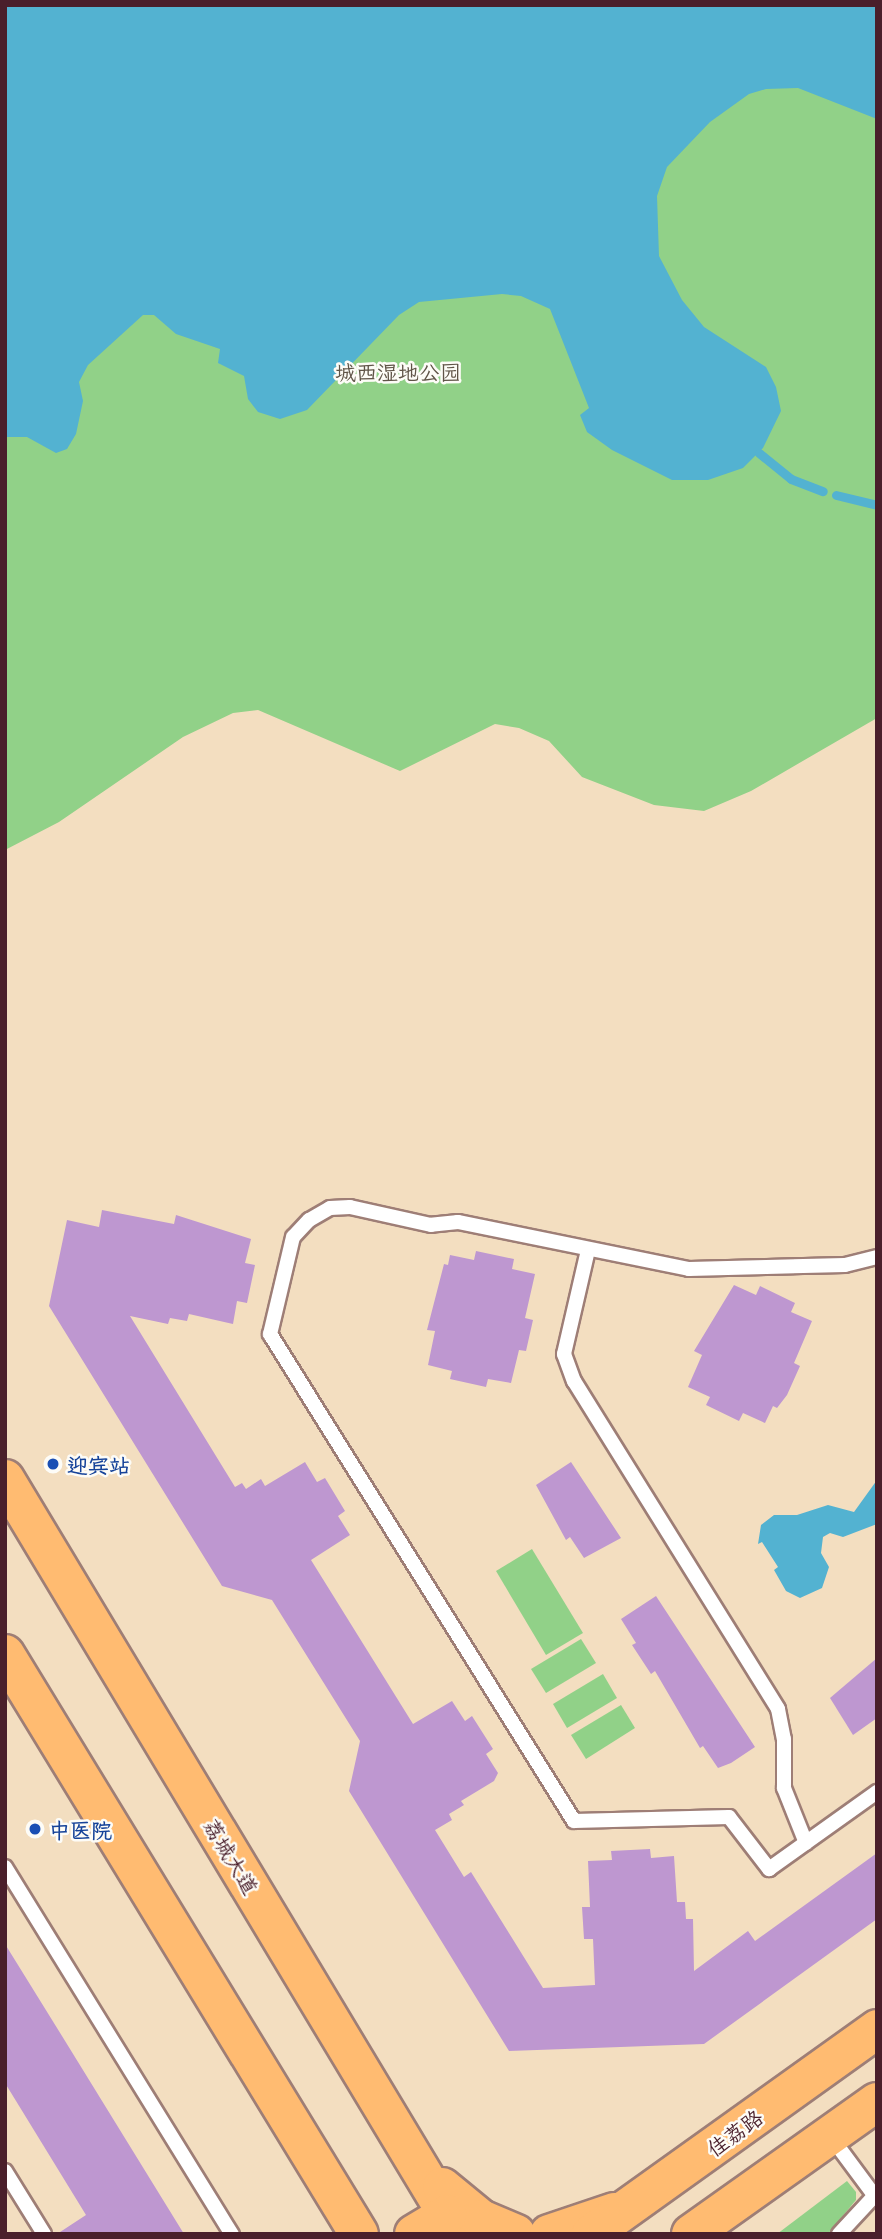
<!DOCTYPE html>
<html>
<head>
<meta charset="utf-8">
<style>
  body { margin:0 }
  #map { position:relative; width:882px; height:2239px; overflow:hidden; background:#f3dec0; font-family:"Playpen Sans","LXGW WenKai TC",sans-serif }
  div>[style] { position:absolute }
  .green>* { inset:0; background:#91d188 }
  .water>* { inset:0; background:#53b2d1 }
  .stream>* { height:9px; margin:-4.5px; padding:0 4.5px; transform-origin:4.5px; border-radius:4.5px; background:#53b2d1 }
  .building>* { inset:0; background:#be97d0 }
  .roads { filter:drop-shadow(2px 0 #9e7e76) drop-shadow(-2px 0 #9e7e76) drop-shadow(0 2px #9e7e76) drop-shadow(0 -2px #9e7e76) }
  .lane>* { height:14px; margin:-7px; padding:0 7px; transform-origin:7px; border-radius:7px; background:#fff }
  .primary>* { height:38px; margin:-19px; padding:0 19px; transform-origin:19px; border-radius:19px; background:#ffbb71 }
  .dots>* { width:19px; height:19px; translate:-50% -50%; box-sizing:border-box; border:4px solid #fdfcf7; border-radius:50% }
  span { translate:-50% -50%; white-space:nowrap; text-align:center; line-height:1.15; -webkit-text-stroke:5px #fdfcf7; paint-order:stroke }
  .park-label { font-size:21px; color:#5f5447 }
  .transit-label { font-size:21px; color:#164399; font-weight:700 }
  .left { translate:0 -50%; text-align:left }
  .street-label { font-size:21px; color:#4a1f2b }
  .frame { position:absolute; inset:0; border:7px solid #4a1f2b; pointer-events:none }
</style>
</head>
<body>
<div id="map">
  <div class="green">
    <i style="clip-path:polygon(5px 5px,877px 5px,877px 718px,751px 791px,704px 811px,654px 805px,582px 777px,549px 741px,519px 728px,495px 724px,400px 771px,258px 710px,233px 713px,183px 737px,59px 822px,5px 850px)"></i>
    <i style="clip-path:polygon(532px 1549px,583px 1633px,546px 1655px,496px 1571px)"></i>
    <i style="clip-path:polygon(581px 1639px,596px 1663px,546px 1693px,531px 1669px)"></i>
    <i style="clip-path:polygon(603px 1674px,617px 1698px,567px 1728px,553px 1704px)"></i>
    <i style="clip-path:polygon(621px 1705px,635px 1728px,586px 1759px,571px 1735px)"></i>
    <i style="clip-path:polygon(847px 2181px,856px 2192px,856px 2200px,828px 2234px,777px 2234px)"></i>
  </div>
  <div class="water">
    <i style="clip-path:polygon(5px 5px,877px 5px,877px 119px,798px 88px,766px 89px,749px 94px,710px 122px,667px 167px,657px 196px,659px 256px,682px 300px,704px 327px,766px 367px,776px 387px,781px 411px,763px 448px,743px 468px,708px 480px,672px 480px,612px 450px,587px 432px,580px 415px,589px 408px,550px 309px,521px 296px,502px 294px,419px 302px,399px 315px,307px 410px,280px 419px,258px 412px,248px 399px,244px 376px,218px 363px,220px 349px,176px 334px,154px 315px,143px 315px,88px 365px,79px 382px,83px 401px,76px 434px,67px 449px,56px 453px,27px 437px,5px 437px)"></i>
    <i style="clip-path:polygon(877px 1480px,877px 1524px,843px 1537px,830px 1533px,823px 1537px,821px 1553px,829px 1567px,822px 1588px,800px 1598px,786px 1591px,774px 1570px,778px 1567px,762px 1542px,758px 1544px,761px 1525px,774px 1515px,797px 1515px,828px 1505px,854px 1512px)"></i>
  </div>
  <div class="stream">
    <i style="left:759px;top:453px;width:41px;rotate:39.1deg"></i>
    <i style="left:791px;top:479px;width:34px;rotate:21deg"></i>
    <i style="left:836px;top:495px;width:42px;rotate:13.7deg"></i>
  </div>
  <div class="building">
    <i style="clip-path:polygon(102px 1210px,174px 1224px,176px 1215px,251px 1239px,245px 1263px,255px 1265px,247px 1303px,237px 1301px,233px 1324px,189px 1314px,187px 1321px,170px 1318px,168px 1324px,130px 1316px,235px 1487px,242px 1483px,246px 1489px,261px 1479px,265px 1486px,305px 1462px,317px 1482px,325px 1478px,345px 1511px,338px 1516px,350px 1535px,311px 1560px,413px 1724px,452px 1701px,465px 1721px,472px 1716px,493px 1749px,486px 1754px,498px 1773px,494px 1781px,461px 1801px,464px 1805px,449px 1814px,452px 1820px,435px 1830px,464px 1877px,471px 1872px,543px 1988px,595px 1985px,593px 1939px,584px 1939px,582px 1907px,590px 1907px,588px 1861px,612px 1860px,611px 1851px,650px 1849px,651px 1858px,674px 1856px,677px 1902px,685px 1902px,686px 1919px,693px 1919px,694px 1971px,748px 1931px,755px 1941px,877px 1853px,877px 1919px,704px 2044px,509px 2051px,349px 1791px,360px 1741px,272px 1600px,222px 1586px,49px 1306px,67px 1220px,99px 1227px)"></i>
    <i style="clip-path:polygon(476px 1251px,514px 1259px,512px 1269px,535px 1274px,525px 1318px,533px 1320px,526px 1351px,519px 1350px,511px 1383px,488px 1379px,486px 1387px,450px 1379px,452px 1371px,428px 1365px,435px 1331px,427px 1330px,444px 1264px,448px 1265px,450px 1255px,474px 1260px)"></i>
    <i style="clip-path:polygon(734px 1285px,756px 1295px,760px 1286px,795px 1303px,791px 1312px,812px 1321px,794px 1363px,800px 1366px,787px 1395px,777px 1408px,773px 1406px,765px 1423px,743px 1413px,739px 1421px,706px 1405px,710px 1397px,688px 1387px,702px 1355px,694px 1351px)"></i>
    <i style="clip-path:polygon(571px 1462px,621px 1538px,584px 1558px,570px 1537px,566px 1540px,536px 1485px)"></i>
    <i style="clip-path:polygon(656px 1596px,755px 1747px,731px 1763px,718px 1768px,703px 1746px,700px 1748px,655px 1671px,651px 1674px,632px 1645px,636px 1643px,621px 1619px)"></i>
    <i style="clip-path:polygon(877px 1658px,877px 1718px,853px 1735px,830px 1698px)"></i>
    <i style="clip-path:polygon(5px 1944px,62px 2036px,184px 2234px,57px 2234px,86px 2215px,5px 2083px)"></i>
  </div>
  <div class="roads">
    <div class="lane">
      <i style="left:588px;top:1250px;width:107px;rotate:103deg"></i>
      <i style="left:564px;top:1354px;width:29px;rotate:70deg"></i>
      <i style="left:574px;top:1381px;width:386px;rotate:58.1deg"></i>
      <i style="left:778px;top:1709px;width:31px;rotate:79deg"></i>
      <i style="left:784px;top:1739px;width:49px;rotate:90deg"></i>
      <i style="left:784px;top:1788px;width:59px;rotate:68.2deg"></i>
      <i style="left:877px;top:1257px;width:33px;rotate:166deg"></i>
      <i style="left:845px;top:1265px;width:156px;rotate:178.5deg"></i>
      <i style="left:689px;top:1269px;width:236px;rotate:-168.5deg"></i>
      <i style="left:458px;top:1222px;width:27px;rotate:174deg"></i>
      <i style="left:431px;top:1225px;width:83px;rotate:-167.5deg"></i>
      <i style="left:350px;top:1207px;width:20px;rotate:177deg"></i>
      <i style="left:330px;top:1208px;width:24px;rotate:150deg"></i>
      <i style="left:309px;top:1220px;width:23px;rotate:133deg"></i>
      <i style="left:293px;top:1237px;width:100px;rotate:103.3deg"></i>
      <i style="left:270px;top:1334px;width:574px;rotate:58.03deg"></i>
      <i style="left:574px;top:1821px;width:155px;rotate:-1.5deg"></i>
      <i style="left:729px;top:1817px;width:66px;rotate:52.4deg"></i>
      <i style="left:769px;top:1869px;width:133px;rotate:-35.5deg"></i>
      <i style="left:5px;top:1867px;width:432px;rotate:58.3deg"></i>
      <i style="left:831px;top:2137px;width:72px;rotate:53.4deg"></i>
      <i style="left:5px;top:2171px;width:74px;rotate:58.2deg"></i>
      <i style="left:839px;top:2234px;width:56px;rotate:-47.2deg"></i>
    </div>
    <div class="primary">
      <i style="left:5px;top:1479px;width:881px;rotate:58.98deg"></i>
      <i style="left:5px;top:1654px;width:679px;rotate:58.6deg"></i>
      <i style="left:442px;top:2187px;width:50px;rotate:39.4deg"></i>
      <i style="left:481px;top:2219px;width:38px;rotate:23deg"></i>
      <i style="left:414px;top:2234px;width:39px;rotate:-31deg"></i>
      <i style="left:549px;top:2234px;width:69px;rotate:-18.7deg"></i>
      <i style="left:591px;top:2234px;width:352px;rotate:-35.6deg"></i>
      <i style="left:691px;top:2234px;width:228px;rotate:-35.4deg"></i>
    </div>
  </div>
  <div class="dots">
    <i style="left:53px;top:1464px;background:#1a4fb4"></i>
    <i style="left:35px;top:1829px;background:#1a4fb4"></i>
  </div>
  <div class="park-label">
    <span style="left:398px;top:371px">城西湿地公园</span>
  </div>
  <div class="transit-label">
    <span class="left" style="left:67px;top:1464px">迎宾站</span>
    <span class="left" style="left:49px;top:1829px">中医院</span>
  </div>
  <div class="street-label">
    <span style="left:232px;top:1856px;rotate:59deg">荔城大道</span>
    <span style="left:734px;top:2132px;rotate:-36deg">佳荔路</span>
  </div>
  <div class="frame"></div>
</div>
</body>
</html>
